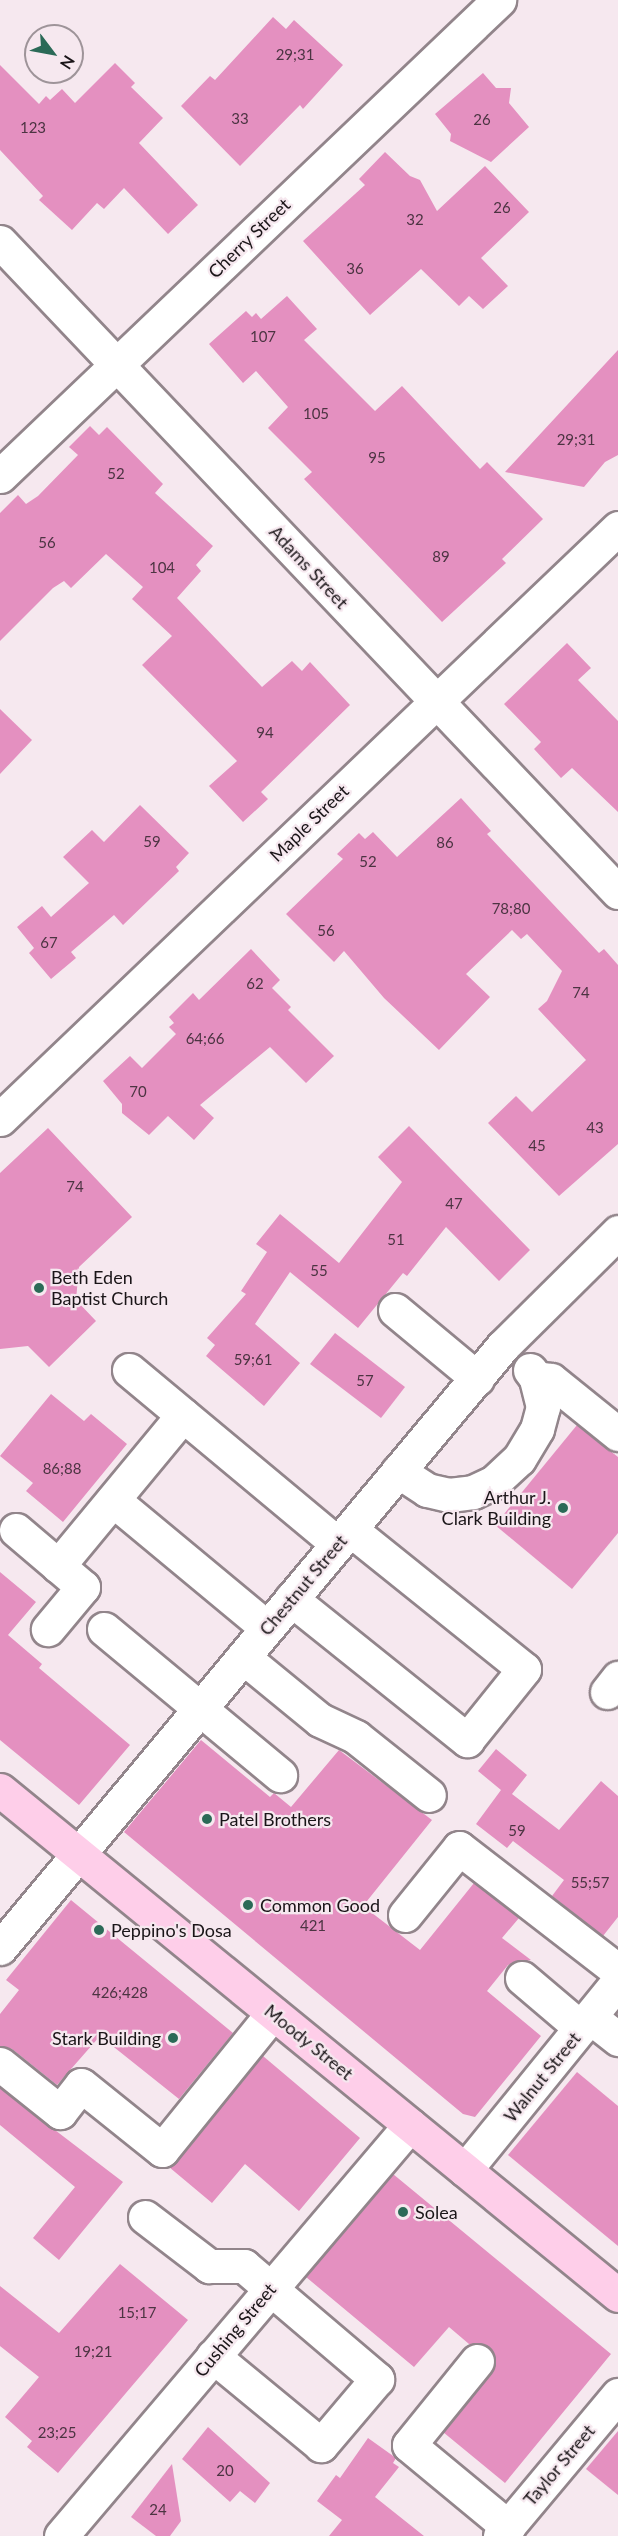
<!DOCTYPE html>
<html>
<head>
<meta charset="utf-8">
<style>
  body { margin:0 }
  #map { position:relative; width:618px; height:2536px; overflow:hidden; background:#f6e8ef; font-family:Lato,sans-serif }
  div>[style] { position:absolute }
  .building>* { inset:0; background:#e490c0 }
  .roads { filter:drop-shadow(2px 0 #92858b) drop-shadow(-2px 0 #92858b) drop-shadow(0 2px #92858b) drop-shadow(0 -2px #92858b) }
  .minor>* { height:33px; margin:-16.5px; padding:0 16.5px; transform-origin:16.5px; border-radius:16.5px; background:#fff }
  .major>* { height:33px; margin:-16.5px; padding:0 16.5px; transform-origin:16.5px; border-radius:16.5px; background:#fecee9 }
  .dots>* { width:16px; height:16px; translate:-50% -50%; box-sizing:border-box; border:3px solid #f6e8ef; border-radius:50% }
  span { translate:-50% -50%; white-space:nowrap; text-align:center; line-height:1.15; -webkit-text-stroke:4.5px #f6e8ef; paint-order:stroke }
  .number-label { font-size:15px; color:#4c3442 }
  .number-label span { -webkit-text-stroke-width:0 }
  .street-label { font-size:18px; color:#1a1518 }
  .poi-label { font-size:18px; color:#1a1518 }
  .left { translate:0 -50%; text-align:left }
  .right { translate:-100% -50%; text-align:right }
  .north { position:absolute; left:24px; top:24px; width:60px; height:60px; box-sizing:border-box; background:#f6e8ef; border:2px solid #9e9499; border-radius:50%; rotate:122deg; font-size:16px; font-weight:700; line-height:24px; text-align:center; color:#1a1518 }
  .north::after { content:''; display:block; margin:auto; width:21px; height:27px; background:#2b6a57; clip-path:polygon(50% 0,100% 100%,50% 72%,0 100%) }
</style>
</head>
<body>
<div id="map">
  <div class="building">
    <i style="clip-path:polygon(273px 17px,286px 29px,294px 20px,343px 65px,303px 109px,300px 105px,240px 166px,181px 106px,210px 76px,215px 80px)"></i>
    <i style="clip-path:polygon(115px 63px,135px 83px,131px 87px,163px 118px,139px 143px,198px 205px,168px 234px,124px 188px,104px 209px,97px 203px,72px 230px,39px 200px,43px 196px,0 150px,0 65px,39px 104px,46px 96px,50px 100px,62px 89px,75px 103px)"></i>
    <i style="clip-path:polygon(483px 73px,496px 88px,511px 88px,509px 103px,529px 127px,491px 162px,450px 141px,451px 134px,435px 114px)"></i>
    <i style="clip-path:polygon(385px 152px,410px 176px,420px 180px,437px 211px,485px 166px,529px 212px,481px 258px,508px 286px,483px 309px,469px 296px,459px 306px,421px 269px,370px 315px,303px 241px,365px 185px,359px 179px)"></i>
    <i style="clip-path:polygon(287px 296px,317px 329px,304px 340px,375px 411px,402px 386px,480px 469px,487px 462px,543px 519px,502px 559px,506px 563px,442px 622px,304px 479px,312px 472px,268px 428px,288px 407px,256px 371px,243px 383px,209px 344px,246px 311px,252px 317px,256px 313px,261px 319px)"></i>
    <i style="clip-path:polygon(618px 350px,618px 455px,605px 462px,584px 487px,505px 472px)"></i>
    <i style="clip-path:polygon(90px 426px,99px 435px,107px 427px,163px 484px,155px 493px,213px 546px,196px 565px,201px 571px,177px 598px,262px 687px,292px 661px,302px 671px,310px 662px,350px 705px,261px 792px,268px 799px,243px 822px,209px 786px,237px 761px,142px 665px,172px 636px,132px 599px,143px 587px,106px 554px,71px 588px,64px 581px,53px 588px,0 641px,0 513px,18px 495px,26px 504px,38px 496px,78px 455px,69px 447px)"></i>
    <i style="clip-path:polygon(567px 643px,591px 668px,578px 680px,618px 721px,618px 812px,572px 768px,561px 778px,534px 749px,541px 742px,504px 704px)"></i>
    <i style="clip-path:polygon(0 709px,32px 740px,0 774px)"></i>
    <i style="clip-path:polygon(461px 798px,491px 831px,487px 834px,599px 953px,604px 949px,618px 965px,618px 1144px,559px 1196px,488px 1123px,516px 1096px,532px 1112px,586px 1060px,538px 1009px,547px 1001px,562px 971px,527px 934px,521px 939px,512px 930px,466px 974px,490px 997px,439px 1050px,384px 998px,344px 951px,334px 962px,286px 914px,343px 859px,337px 854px,359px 833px,365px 839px,373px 832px,397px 857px)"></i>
    <i style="clip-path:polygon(140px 805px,189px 853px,176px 867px,179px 871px,123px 925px,114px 915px,71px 952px,76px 958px,51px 979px,29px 953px,34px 948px,17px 927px,42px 906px,51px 917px,89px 883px,63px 857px,92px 830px,104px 842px)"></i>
    <i style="clip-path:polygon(251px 949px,280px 980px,272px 988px,291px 1007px,288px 1010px,334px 1056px,306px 1083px,270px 1047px,200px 1105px,214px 1118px,194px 1140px,168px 1116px,149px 1135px,122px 1113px,122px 1104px,103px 1081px,130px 1056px,142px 1068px,176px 1034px,169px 1027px,174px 1023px,169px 1017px,193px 993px,199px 1000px)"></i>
    <i style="clip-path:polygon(409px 1126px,530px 1250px,499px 1281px,446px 1227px,407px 1276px,403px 1273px,358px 1328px,290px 1272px,255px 1324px,300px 1363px,264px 1406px,206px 1356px,215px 1345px,207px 1338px,246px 1294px,241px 1291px,267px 1252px,256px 1244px,280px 1214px,339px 1263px,402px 1182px,378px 1157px)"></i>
    <i style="clip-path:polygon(48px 1128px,132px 1217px,79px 1267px,76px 1300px,96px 1321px,49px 1367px,28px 1346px,0 1349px,0 1173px)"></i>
    <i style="clip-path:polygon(335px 1333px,405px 1387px,381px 1418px,310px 1364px)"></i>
    <i style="clip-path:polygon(51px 1394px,84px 1421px,91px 1414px,127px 1444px,63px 1522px,26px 1491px,33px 1483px,0 1456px)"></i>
    <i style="clip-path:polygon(577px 1425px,618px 1457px,618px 1533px,572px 1589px,495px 1525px)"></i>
    <i style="clip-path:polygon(0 1572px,36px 1602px,8px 1635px,42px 1664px,39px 1668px,130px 1745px,79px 1805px,0 1740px)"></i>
    <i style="clip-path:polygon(201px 1740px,270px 1797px,274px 1793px,291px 1807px,339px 1750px,432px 1820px,363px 1906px,420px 1950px,474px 1883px,519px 1918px,502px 1938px,531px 1960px,508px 1965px,487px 1991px,541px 2036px,475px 2117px,463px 2114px,124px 1832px)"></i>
    <i style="clip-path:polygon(496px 1749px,527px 1775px,512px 1794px,559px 1830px,601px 1781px,618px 1796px,618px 1917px,603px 1936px,552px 1896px,564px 1880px,513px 1841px,507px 1848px,476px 1824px,501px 1790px,478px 1771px)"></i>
    <i style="clip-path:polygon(71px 1900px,233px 2033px,179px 2099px,100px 2036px,57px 2085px,12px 2049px,0 2046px,0 2014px,19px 1990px,6px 1980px)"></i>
    <i style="clip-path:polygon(263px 2056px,360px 2138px,299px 2211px,245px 2164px,212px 2203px,169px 2167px)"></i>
    <i style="clip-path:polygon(577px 2072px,618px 2106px,618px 2246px,508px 2155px)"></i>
    <i style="clip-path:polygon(0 2088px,123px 2182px,59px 2260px,33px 2238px,75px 2187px,0 2125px)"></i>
    <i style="clip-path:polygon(393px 2174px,611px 2354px,505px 2483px,443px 2432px,492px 2372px,496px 2363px,489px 2347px,469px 2344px,449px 2327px,414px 2367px,306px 2277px)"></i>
    <i style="clip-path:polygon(120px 2264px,188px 2320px,58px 2473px,27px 2447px,32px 2441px,5px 2417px,39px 2377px,0 2346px,0 2286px,59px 2333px)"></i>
    <i style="clip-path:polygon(208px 2427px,270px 2483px,255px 2503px,240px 2491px,230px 2502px,182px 2459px)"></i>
    <i style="clip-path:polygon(618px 2431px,618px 2495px,586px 2469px)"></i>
    <i style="clip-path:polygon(368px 2438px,396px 2458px,393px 2463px,399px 2467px,375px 2497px,424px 2536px,329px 2536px,342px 2520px,317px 2501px,336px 2475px,340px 2478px)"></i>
    <i style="clip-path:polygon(172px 2464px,181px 2521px,170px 2536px,156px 2536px,131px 2517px)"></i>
  </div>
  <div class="roads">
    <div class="minor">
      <i style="left:0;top:242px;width:897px;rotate:46.45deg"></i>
      <i style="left:0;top:476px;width:690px;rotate:-43.65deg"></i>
      <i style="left:0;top:1119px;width:855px;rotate:-43.72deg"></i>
      <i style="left:395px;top:1310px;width:107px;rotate:39.7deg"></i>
      <i style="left:129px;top:1370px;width:271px;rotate:39.8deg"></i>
      <i style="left:530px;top:1370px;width:10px;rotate:53deg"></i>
      <i style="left:536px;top:1378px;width:15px;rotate:8deg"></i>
      <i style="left:551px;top:1380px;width:86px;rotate:38.9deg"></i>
      <i style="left:398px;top:1471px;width:35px;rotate:33deg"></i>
      <i style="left:427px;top:1490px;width:23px;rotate:13deg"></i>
      <i style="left:449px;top:1495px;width:24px;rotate:-7deg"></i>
      <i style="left:473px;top:1492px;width:23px;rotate:-25deg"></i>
      <i style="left:494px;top:1482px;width:34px;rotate:-43deg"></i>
      <i style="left:519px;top:1459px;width:35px;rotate:-59deg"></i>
      <i style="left:537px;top:1429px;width:23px;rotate:-75deg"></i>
      <i style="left:543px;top:1407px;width:30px;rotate:-104deg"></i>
      <i style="left:113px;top:1500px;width:200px;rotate:39.7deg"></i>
      <i style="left:16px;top:1530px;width:88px;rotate:40.4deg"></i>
      <i style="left:83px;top:1587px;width:55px;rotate:129.8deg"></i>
      <i style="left:58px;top:1566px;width:196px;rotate:-50.4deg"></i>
      <i style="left:291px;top:1599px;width:226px;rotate:38.7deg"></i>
      <i style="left:467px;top:1740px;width:91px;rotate:-51.2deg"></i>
      <i style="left:524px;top:1669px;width:223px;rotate:-141.2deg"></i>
      <i style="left:104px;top:1629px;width:229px;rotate:39.7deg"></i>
      <i style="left:243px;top:1657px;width:99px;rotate:39.3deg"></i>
      <i style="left:320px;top:1720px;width:40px;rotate:25deg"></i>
      <i style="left:356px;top:1737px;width:93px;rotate:38.5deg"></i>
      <i style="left:607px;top:1692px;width:18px;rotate:-52deg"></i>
      <i style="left:405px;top:1915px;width:86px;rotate:-51.1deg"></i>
      <i style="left:459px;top:1848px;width:201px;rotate:37.7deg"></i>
      <i style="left:0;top:1948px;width:784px;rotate:-50.12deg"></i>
      <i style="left:503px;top:1346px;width:162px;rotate:-44.7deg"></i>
      <i style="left:522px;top:1978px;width:77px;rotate:40.3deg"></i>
      <i style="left:590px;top:2017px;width:36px;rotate:38deg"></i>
      <i style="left:0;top:2064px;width:77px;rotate:38.7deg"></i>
      <i style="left:60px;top:2112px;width:34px;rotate:-52deg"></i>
      <i style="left:81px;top:2085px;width:104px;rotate:38.7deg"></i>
      <i style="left:162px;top:2150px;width:176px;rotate:-51deg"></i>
      <i style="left:465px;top:2170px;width:242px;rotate:-50.9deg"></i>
      <i style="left:145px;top:2217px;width:81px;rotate:37.4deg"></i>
      <i style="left:209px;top:2266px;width:35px"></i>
      <i style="left:244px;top:2266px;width:175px;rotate:40.4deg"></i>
      <i style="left:377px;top:2379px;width:87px;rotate:130.3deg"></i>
      <i style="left:321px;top:2445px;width:140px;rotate:-140.5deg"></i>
      <i style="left:477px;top:2361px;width:108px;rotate:129deg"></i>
      <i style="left:409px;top:2445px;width:129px;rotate:39.6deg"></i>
      <i style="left:61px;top:2536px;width:539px;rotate:-49.66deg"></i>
      <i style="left:500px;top:2536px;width:184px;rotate:-50.1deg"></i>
    </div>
    <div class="major">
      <i style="left:0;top:1790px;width:798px;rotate:39.25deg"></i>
    </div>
  </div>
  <div class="dots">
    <i style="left:39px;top:1288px;background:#2b6a57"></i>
    <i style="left:563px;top:1508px;background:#2b6a57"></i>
    <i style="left:207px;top:1819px;background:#2b6a57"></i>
    <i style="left:248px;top:1905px;background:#2b6a57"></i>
    <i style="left:99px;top:1930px;background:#2b6a57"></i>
    <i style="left:173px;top:2038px;background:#2b6a57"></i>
    <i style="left:403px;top:2212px;background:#2b6a57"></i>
  </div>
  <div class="number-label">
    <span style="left:295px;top:55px">29;31</span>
    <span style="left:240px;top:119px">33</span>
    <span style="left:482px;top:120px">26</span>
    <span style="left:33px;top:128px">123</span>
    <span style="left:502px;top:208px">26</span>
    <span style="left:415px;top:220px">32</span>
    <span style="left:355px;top:269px">36</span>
    <span style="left:263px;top:337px">107</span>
    <span style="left:316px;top:414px">105</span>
    <span style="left:576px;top:440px">29;31</span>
    <span style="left:377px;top:458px">95</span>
    <span style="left:116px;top:474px">52</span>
    <span style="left:47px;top:543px">56</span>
    <span style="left:441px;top:557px">89</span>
    <span style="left:162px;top:568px">104</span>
    <span style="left:265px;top:733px">94</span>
    <span style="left:152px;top:842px">59</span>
    <span style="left:445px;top:843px">86</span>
    <span style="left:368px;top:862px">52</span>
    <span style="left:511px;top:909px">78;80</span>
    <span style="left:326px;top:931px">56</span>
    <span style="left:49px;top:943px">67</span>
    <span style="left:255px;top:984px">62</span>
    <span style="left:581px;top:993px">74</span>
    <span style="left:205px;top:1039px">64;66</span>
    <span style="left:138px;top:1092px">70</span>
    <span style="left:595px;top:1128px">43</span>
    <span style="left:537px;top:1146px">45</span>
    <span style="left:75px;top:1187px">74</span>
    <span style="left:454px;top:1204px">47</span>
    <span style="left:396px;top:1240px">51</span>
    <span style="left:319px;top:1271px">55</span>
    <span style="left:253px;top:1360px">59;61</span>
    <span style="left:365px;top:1381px">57</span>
    <span style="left:62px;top:1469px">86;88</span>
    <span style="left:517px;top:1831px">59</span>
    <span style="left:590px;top:1883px">55;57</span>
    <span style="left:313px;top:1926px">421</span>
    <span style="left:120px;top:1993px">426;428</span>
    <span style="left:137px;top:2313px">15;17</span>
    <span style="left:93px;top:2352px">19;21</span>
    <span style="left:57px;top:2433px">23;25</span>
    <span style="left:225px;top:2471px">20</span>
    <span style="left:158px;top:2510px">24</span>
  </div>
  <div class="street-label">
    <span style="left:249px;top:238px;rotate:-44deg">Cherry Street</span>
    <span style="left:309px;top:567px;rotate:47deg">Adams Street</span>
    <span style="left:309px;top:823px;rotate:-44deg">Maple Street</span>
    <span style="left:303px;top:1585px;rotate:-50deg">Chestnut Street</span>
    <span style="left:309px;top:2042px;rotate:39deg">Moody Street</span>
    <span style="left:542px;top:2077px;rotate:-51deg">Walnut Street</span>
    <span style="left:235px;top:2330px;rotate:-50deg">Cushing Street</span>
    <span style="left:559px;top:2465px;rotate:-50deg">Taylor Street</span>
  </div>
  <div class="poi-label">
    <span class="left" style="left:51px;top:1288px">Beth Eden<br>Baptist Church</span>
    <span class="right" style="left:551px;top:1508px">Arthur J.<br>Clark Building</span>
    <span class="left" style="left:219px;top:1819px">Patel Brothers</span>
    <span class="left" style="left:260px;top:1905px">Common Good</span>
    <span class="left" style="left:111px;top:1930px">Peppino's Dosa</span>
    <span class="right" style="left:161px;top:2038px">Stark Building</span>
    <span class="left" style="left:415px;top:2212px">Solea</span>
  </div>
  <div class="north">N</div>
</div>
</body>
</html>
